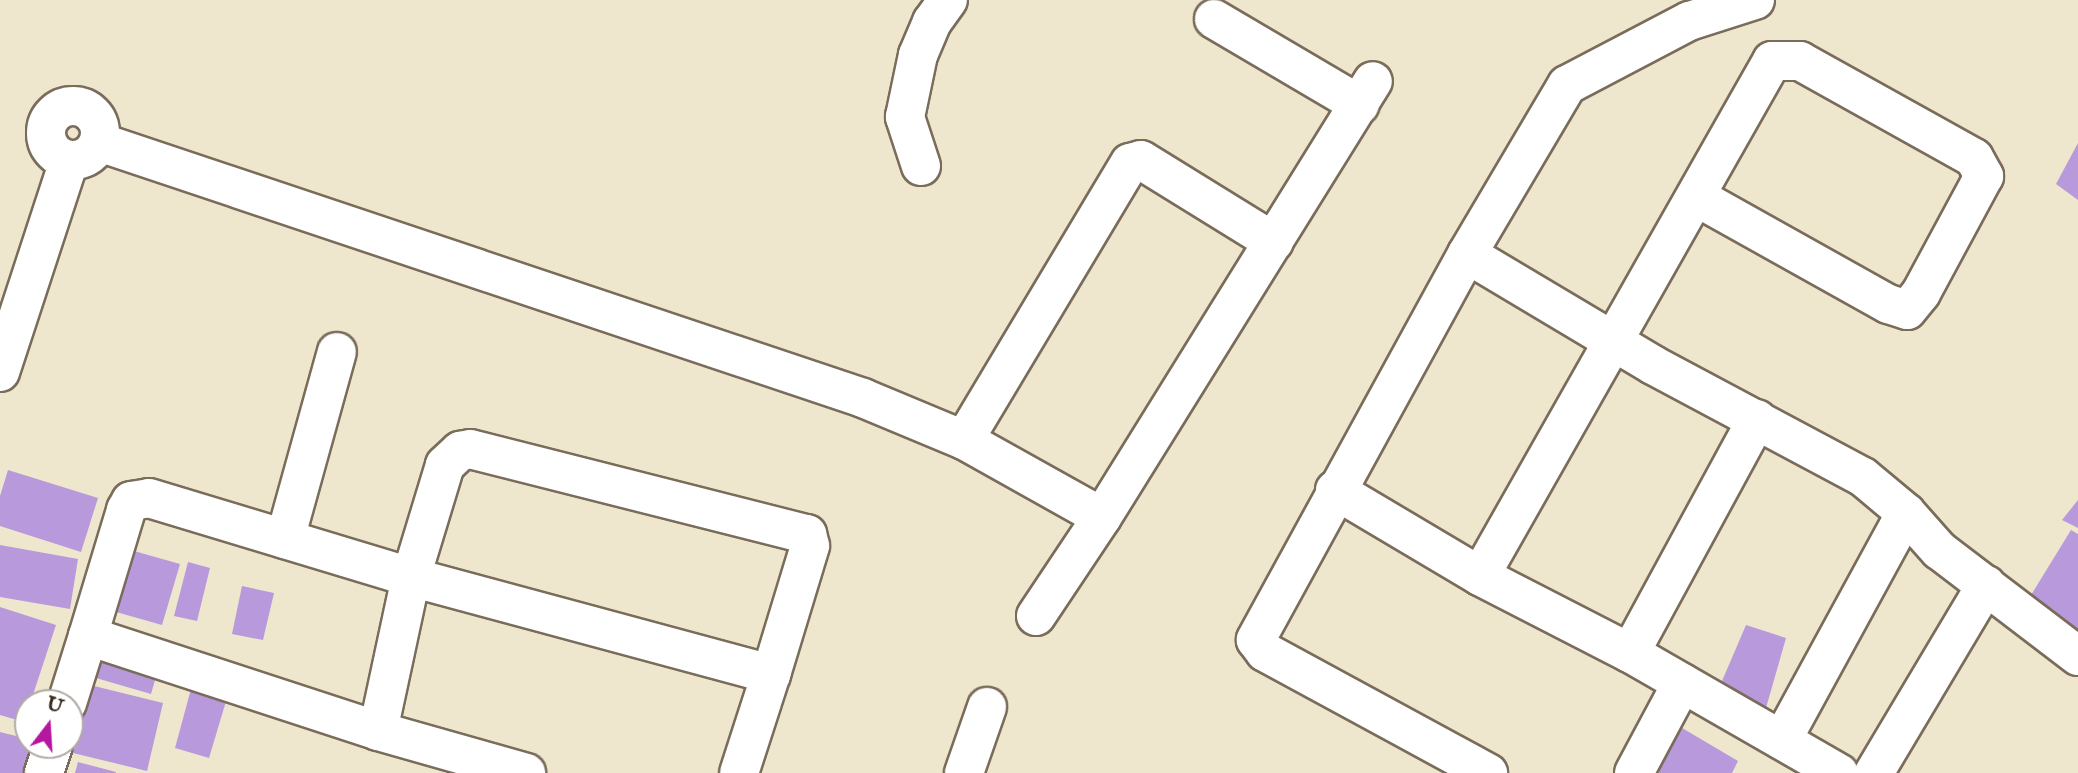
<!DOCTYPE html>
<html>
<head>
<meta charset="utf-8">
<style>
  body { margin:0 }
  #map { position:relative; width:2078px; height:773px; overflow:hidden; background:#efe7cd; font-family:"IM FELL English",serif }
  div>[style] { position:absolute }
  .building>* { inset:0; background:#b799dc }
  .roads { filter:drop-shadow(2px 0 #7a6c5b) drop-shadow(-2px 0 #7a6c5b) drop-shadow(0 2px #7a6c5b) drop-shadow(0 -2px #7a6c5b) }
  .minor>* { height:38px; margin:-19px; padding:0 19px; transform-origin:19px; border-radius:19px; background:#fff }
  .minor>.ring { margin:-19px; padding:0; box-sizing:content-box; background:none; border:38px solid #fff; border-radius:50% }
  span { translate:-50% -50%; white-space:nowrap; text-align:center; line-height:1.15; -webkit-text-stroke:5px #fff; paint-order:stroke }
  .north { position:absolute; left:14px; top:689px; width:70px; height:70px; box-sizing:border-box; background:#fff; border:2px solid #b1aaa5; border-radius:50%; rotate:17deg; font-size:19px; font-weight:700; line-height:28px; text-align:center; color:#3b2a1e }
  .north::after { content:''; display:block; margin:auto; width:24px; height:32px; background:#b5179e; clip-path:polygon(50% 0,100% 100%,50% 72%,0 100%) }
</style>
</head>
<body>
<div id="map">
  <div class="building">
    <i style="clip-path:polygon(2078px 143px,2078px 200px,2056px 184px)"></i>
    <i style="clip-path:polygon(8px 470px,98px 498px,81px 552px,0 526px,0 496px)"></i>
    <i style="clip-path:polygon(2078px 500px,2078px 528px,2062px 520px)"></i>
    <i style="clip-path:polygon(2071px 530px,2078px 534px,2078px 630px,2031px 595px)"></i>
    <i style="clip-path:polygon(0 545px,78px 559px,70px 609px,0 597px)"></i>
    <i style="clip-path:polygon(127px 549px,180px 564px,162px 625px,109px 610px)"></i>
    <i style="clip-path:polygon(188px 562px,210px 568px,197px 621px,174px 616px)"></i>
    <i style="clip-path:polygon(242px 586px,274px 593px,263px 640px,232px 634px)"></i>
    <i style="clip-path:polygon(0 607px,56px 625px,24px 722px,0 715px)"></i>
    <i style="clip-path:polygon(1746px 625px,1786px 638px,1766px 708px,1722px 681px)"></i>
    <i style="clip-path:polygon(104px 649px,159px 666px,151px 694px,96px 678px)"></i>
    <i style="clip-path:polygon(194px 678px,230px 688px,209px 758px,175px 748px)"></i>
    <i style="clip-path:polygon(90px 685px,163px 703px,147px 771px,73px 753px)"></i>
    <i style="clip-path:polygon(1677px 725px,1738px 761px,1732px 773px,1652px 773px)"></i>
    <i style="clip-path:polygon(0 732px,28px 739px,28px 745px,35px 745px,28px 773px,0 773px)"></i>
    <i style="clip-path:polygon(78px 762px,116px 772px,116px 773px,75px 773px)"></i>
  </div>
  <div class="roads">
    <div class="minor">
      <i style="left:1755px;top:0;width:69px;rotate:162.3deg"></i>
      <i style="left:1689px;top:21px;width:138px;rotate:152.3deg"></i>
      <i style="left:1567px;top:85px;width:196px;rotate:120.6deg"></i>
      <i style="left:1467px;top:254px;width:217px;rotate:30.8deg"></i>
      <i style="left:1653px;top:365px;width:238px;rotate:28.1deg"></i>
      <i style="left:1863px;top:477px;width:56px;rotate:39.9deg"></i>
      <i style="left:1906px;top:513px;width:50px;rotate:48.3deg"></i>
      <i style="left:1939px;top:550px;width:175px;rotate:37.3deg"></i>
      <i style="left:1214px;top:19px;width:169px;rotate:30.5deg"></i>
      <i class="ring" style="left:46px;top:106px;width:16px;height:16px"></i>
      <i style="left:99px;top:142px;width:806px;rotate:18.52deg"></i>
      <i style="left:863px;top:398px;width:109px;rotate:22.6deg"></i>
      <i style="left:964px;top:440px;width:158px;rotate:29.2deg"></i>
      <i style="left:1102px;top:517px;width:119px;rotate:123.7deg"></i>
      <i style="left:921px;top:166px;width:52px;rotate:-108.1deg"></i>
      <i style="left:905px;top:117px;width:63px;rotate:-78.2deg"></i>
      <i style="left:918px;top:55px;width:36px;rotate:-67deg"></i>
      <i style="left:932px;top:22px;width:27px;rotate:-54deg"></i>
      <i style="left:1467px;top:254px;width:440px;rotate:118.7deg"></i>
      <i style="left:1256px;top:640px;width:15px;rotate:53deg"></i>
      <i style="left:1265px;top:652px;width:254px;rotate:28.5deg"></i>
      <i style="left:0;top:372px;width:222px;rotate:-71.9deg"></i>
      <i style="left:964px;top:440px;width:323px;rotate:-59.1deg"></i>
      <i style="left:1130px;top:163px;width:11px;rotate:-15deg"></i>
      <i style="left:1141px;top:160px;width:156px;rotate:31.7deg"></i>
      <i style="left:1335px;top:490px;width:169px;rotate:30.7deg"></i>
      <i style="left:1480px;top:576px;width:169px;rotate:27.2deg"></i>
      <i style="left:1630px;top:653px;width:241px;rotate:29.9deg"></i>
      <i style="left:1102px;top:517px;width:513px;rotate:-58.14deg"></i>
      <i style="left:285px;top:539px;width:194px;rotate:-74.5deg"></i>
      <i style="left:1480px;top:576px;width:592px;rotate:-60.45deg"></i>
      <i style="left:1772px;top:61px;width:28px"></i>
      <i style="left:1800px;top:61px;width:199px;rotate:29.1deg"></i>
      <i style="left:1974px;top:158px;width:21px;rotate:61deg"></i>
      <i style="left:1984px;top:176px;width:133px;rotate:118.3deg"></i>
      <i style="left:1921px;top:293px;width:22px;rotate:129deg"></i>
      <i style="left:1907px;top:310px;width:20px;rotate:-162deg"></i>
      <i style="left:1888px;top:304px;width:218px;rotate:-150.8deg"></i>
      <i style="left:88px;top:636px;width:132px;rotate:-73.2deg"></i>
      <i style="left:126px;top:510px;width:10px;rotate:-61deg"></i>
      <i style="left:131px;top:501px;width:18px;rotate:-9deg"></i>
      <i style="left:149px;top:498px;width:274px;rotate:16.8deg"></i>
      <i style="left:411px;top:577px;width:373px;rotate:15.1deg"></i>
      <i style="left:771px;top:674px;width:104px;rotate:107.9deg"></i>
      <i style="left:1630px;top:653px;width:266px;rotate:-61.5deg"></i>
      <i style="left:67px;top:703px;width:70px;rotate:-72.6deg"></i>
      <i style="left:88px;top:636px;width:305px;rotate:18.1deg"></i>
      <i style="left:378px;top:731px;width:154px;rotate:15.8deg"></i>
      <i style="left:378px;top:731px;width:157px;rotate:-77.9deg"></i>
      <i style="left:411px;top:577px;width:117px;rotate:-73.1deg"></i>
      <i style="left:445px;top:465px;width:21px;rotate:-43deg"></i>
      <i style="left:460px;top:451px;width:10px;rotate:-11deg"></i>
      <i style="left:470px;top:449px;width:348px;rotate:14.2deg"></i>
      <i style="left:807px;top:534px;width:12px;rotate:76deg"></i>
      <i style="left:810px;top:546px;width:134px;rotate:106.9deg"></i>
      <i style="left:1782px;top:740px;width:259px;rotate:-61.4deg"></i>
      <i style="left:44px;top:773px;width:29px;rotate:-72deg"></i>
      <i style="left:964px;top:773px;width:70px;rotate:-70.8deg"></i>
      <i style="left:1634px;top:773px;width:102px;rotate:-61.9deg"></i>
      <i style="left:1874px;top:773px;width:219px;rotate:-59.2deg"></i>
    </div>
  </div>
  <div class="north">U</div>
</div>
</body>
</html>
